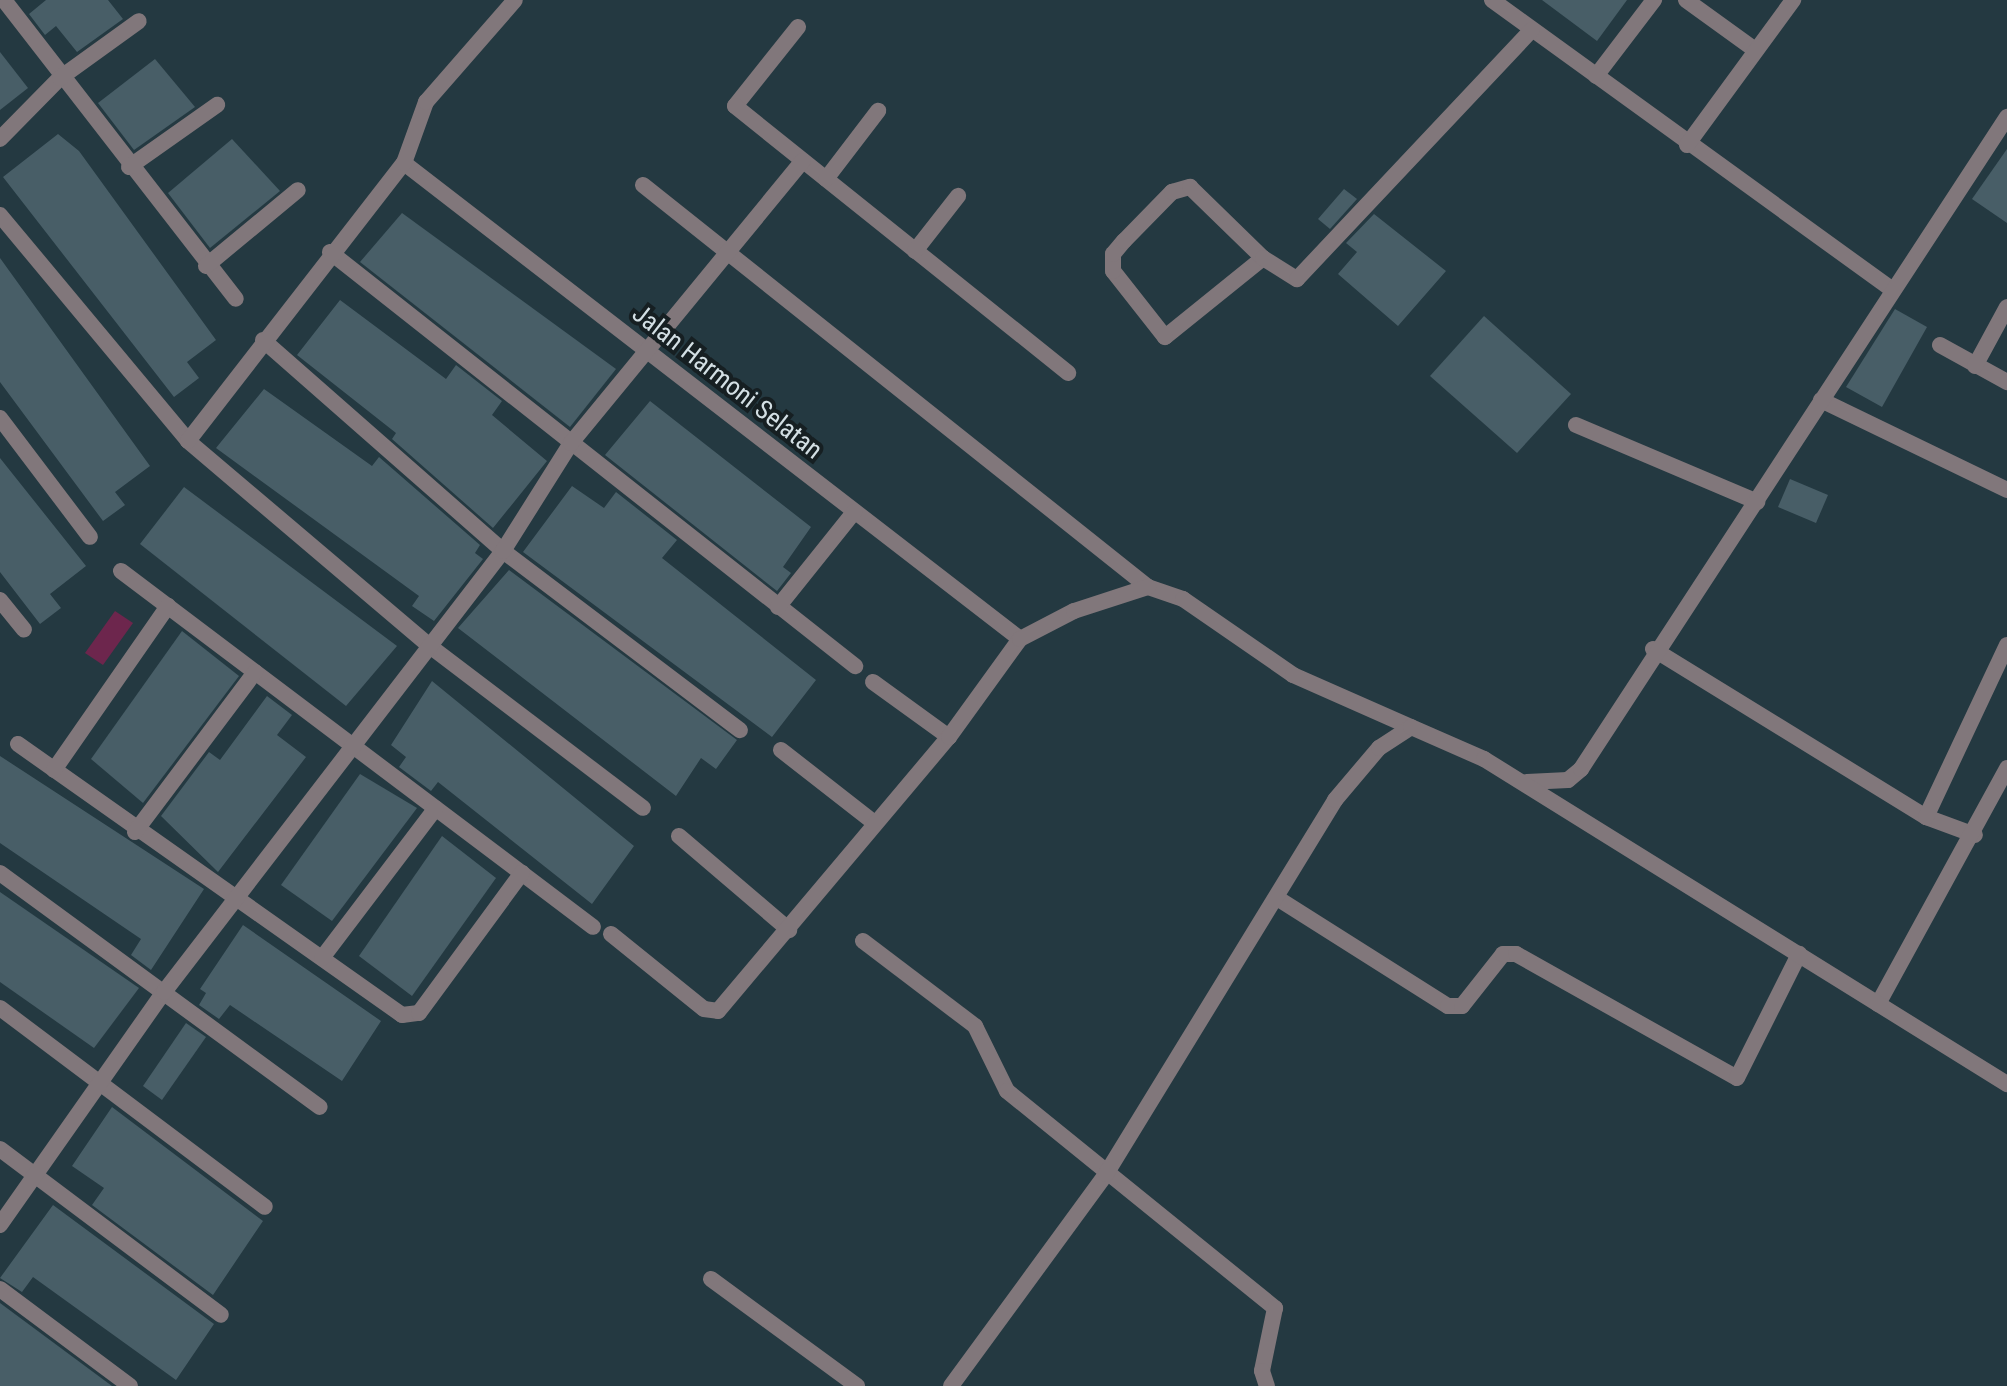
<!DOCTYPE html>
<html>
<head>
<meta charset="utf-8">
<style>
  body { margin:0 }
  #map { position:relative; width:2007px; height:1386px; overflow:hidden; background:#243941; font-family:"Roboto Condensed",sans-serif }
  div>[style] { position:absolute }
  .green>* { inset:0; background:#6d264d }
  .building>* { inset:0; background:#485e67 }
  .street>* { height:16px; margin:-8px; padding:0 8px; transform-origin:8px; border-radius:8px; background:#81777b }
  span { translate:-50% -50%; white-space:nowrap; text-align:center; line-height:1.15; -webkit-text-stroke:8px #161f22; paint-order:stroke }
  .street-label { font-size:26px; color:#d3dfe4 }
</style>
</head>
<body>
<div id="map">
  <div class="green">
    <i style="clip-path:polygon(115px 611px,133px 623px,103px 665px,85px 653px)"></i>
  </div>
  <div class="building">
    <i style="clip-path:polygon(46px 0,108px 0,123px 19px,77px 52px,56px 26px,45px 35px,29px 14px)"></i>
    <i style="clip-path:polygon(1542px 0,1627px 0,1597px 41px)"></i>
    <i style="clip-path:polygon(0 52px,28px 88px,0 110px)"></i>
    <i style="clip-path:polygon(155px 59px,195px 107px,134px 150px,98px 103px)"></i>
    <i style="clip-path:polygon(58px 134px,79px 151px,216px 340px,187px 362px,199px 378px,174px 397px,3px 177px)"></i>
    <i style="clip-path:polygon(232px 139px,280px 191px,210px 248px,168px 193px)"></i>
    <i style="clip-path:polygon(2007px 149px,2007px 223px,1972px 199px)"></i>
    <i style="clip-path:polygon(1344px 189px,1357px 199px,1330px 229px,1318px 219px)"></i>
    <i style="clip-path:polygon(402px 213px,616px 369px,570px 427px,360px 262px)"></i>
    <i style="clip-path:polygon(1374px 214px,1446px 271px,1398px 326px,1338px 274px,1357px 252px,1346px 243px)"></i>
    <i style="clip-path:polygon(0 258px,150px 466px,115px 492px,125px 505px,103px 521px,0 382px)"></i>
    <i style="clip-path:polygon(340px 300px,446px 379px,456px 365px,502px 401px,492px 415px,547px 461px,493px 528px,392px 439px,396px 433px,297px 355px)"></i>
    <i style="clip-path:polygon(1895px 309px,1927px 327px,1882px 407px,1846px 387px)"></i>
    <i style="clip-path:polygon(1484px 316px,1571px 394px,1517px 453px,1430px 376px)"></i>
    <i style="clip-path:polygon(264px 389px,372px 466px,379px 457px,480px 545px,475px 553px,483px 559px,434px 621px,412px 606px,419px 596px,216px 448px)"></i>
    <i style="clip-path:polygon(650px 401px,811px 527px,783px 567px,791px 573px,777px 591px,605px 455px)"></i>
    <i style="clip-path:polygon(0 458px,86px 566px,50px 594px,61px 608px,40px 624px,0 572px)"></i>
    <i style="clip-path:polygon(1790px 479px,1828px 495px,1816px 523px,1778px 507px)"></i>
    <i style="clip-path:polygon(572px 486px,604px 508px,616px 492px,677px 540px,662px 558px,816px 680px,772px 737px,523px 552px)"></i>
    <i style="clip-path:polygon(184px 487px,397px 646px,346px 706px,140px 544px)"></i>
    <i style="clip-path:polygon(509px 570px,737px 740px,716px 769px,701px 758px,676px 796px,458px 628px)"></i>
    <i style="clip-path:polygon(182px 631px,239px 676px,143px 803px,91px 759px)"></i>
    <i style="clip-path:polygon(432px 681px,634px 846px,592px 904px,438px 782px,431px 791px,399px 767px,406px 757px,391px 745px)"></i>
    <i style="clip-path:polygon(267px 696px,292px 715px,277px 735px,306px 757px,218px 872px,161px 816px,209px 752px,220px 760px)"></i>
    <i style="clip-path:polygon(0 756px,204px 889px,151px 970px,131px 955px,141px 939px,0 843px)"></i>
    <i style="clip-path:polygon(360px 774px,417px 808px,332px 921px,281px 885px)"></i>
    <i style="clip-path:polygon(442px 836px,496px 878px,412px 996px,359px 956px)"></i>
    <i style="clip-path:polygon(0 892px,139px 988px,94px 1048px,0 982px)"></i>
    <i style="clip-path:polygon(243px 925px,381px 1021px,342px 1081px,230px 1005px,219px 1019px,199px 1005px,206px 993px,200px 989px)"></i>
    <i style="clip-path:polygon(186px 1023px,206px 1037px,162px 1100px,143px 1086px)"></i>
    <i style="clip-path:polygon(112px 1107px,263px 1221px,213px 1295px,92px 1205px,104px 1188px,72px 1166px)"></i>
    <i style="clip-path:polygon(53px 1205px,214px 1324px,176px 1380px,33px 1277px,22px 1292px,0 1278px)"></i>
    <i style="clip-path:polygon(0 1303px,112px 1386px,0 1386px)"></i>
  </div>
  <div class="street">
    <i style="left:4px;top:0;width:378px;rotate:52.2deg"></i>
    <i style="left:1492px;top:0;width:493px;rotate:35.9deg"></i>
    <i style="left:1686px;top:0;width:85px;rotate:35.9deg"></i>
    <i style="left:798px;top:27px;width:101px;rotate:128.6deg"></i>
    <i style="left:735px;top:106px;width:427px;rotate:38.7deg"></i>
    <i style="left:1596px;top:76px;width:96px;rotate:-52.7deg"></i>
    <i style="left:0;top:139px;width:86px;rotate:-45.5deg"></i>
    <i style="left:60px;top:78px;width:97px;rotate:-35.8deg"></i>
    <i style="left:1687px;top:145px;width:180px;rotate:-53.8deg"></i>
    <i style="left:404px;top:163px;width:778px;rotate:37.69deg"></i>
    <i style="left:129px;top:167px;width:108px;rotate:-35.2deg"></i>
    <i style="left:826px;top:179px;width:86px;rotate:-52.6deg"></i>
    <i style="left:643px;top:185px;width:645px;rotate:38.52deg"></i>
    <i style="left:1148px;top:587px;width:37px;rotate:19deg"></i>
    <i style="left:1183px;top:599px;width:134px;rotate:34.6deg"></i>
    <i style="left:1293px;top:675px;width:129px;rotate:23.8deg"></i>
    <i style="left:0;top:215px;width:294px;rotate:50.2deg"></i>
    <i style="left:188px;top:441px;width:319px;rotate:40.3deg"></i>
    <i style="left:431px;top:647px;width:266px;rotate:37.2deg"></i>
    <i style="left:915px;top:251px;width:70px;rotate:-52deg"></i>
    <i style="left:330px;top:252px;width:669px;rotate:38.26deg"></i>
    <i style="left:1263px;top:258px;width:126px;rotate:141.1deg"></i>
    <i style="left:1165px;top:337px;width:84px;rotate:-128.2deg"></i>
    <i style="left:1113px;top:271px;width:17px;rotate:-90deg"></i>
    <i style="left:1113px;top:254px;width:17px;rotate:-50deg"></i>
    <i style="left:1124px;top:241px;width:69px;rotate:-45.6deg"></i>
    <i style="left:1172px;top:192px;width:19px;rotate:-16deg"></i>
    <i style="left:1190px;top:187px;width:102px;rotate:44.2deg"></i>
    <i style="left:1263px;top:258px;width:40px;rotate:32deg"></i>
    <i style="left:1297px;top:279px;width:342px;rotate:-46.7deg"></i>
    <i style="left:206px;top:266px;width:119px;rotate:-39.6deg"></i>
    <i style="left:263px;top:340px;width:320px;rotate:41.3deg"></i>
    <i style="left:503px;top:551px;width:297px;rotate:37.1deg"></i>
    <i style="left:1940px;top:345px;width:77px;rotate:28.9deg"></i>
    <i style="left:1975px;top:366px;width:67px;rotate:-61.5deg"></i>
    <i style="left:1821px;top:400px;width:207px;rotate:25.8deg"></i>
    <i style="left:0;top:418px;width:149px;rotate:52.9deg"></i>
    <i style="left:1576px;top:425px;width:197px;rotate:23deg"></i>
    <i style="left:188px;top:441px;width:352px;rotate:-52.2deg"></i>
    <i style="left:404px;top:163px;width:65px;rotate:-70.2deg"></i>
    <i style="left:426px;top:102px;width:135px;rotate:-48.9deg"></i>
    <i style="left:121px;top:571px;width:591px;rotate:37.02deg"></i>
    <i style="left:0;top:600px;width:38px;rotate:51deg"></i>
    <i style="left:778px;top:607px;width:122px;rotate:-51.3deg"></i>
    <i style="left:1653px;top:649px;width:321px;rotate:31.6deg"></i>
    <i style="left:1926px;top:817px;width:52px;rotate:20.2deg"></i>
    <i style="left:873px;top:682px;width:94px;rotate:35.9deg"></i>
    <i style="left:18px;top:744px;width:470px;rotate:35.2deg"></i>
    <i style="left:402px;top:1015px;width:17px;rotate:-7deg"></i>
    <i style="left:419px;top:1013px;width:174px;rotate:-53.7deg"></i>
    <i style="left:781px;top:750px;width:115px;rotate:38deg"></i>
    <i style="left:54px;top:770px;width:200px;rotate:-55.2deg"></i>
    <i style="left:1527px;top:782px;width:41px;rotate:-2.8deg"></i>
    <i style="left:1568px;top:780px;width:17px;rotate:-40deg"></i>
    <i style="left:1581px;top:769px;width:779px;rotate:-56.84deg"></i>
    <i style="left:1926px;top:817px;width:190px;rotate:-64.8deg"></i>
    <i style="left:135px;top:832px;width:200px;rotate:-53.1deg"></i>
    <i style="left:679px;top:836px;width:145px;rotate:40.5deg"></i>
    <i style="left:0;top:873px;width:396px;rotate:36.2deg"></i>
    <i style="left:1277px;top:898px;width:202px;rotate:32.3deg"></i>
    <i style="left:1448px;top:1006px;width:14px"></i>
    <i style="left:1462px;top:1006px;width:66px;rotate:-51.7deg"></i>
    <i style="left:1503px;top:954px;width:13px"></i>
    <i style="left:1516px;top:954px;width:253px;rotate:29.3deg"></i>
    <i style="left:1737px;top:1078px;width:139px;rotate:-63.4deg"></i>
    <i style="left:611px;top:934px;width:119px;rotate:38.9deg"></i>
    <i style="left:704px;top:1009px;width:14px;rotate:8deg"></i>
    <i style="left:718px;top:1011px;width:358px;rotate:-49.9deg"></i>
    <i style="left:949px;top:737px;width:121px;rotate:-54.1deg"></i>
    <i style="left:1020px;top:639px;width:61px;rotate:-27.4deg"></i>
    <i style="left:1074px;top:611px;width:78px;rotate:-18deg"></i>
    <i style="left:863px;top:941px;width:141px;rotate:37.2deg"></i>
    <i style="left:975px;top:1026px;width:72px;rotate:63.8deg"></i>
    <i style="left:1007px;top:1091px;width:345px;rotate:39deg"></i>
    <i style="left:1275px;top:1308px;width:64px;rotate:101.7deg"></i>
    <i style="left:1262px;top:1371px;width:16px;rotate:72deg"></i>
    <i style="left:322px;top:958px;width:188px;rotate:-52.8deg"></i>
    <i style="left:1878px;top:1004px;width:269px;rotate:-61.3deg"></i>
    <i style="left:0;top:1008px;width:331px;rotate:36.9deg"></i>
    <i style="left:0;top:1149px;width:276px;rotate:36.9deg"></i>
    <i style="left:0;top:1225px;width:285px;rotate:-54.9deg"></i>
    <i style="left:164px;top:992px;width:556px;rotate:-52.45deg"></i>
    <i style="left:503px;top:551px;width:128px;rotate:-57.8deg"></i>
    <i style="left:571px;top:443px;width:365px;rotate:-50.6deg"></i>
    <i style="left:711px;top:1279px;width:181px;rotate:36.2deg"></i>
    <i style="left:0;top:1289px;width:162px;rotate:36.7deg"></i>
    <i style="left:951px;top:1386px;width:263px;rotate:-53.8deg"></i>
    <i style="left:1106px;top:1174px;width:439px;rotate:-58.5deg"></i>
    <i style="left:1335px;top:800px;width:68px;rotate:-49.8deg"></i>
    <i style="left:1379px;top:748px;width:38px;rotate:-33deg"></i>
    <i style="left:1411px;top:727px;width:80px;rotate:23.7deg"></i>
    <i style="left:1484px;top:759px;width:616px;rotate:31.86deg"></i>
  </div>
  <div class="street-label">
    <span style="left:727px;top:382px;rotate:38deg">Jalan Harmoni Selatan</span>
  </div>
</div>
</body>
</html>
